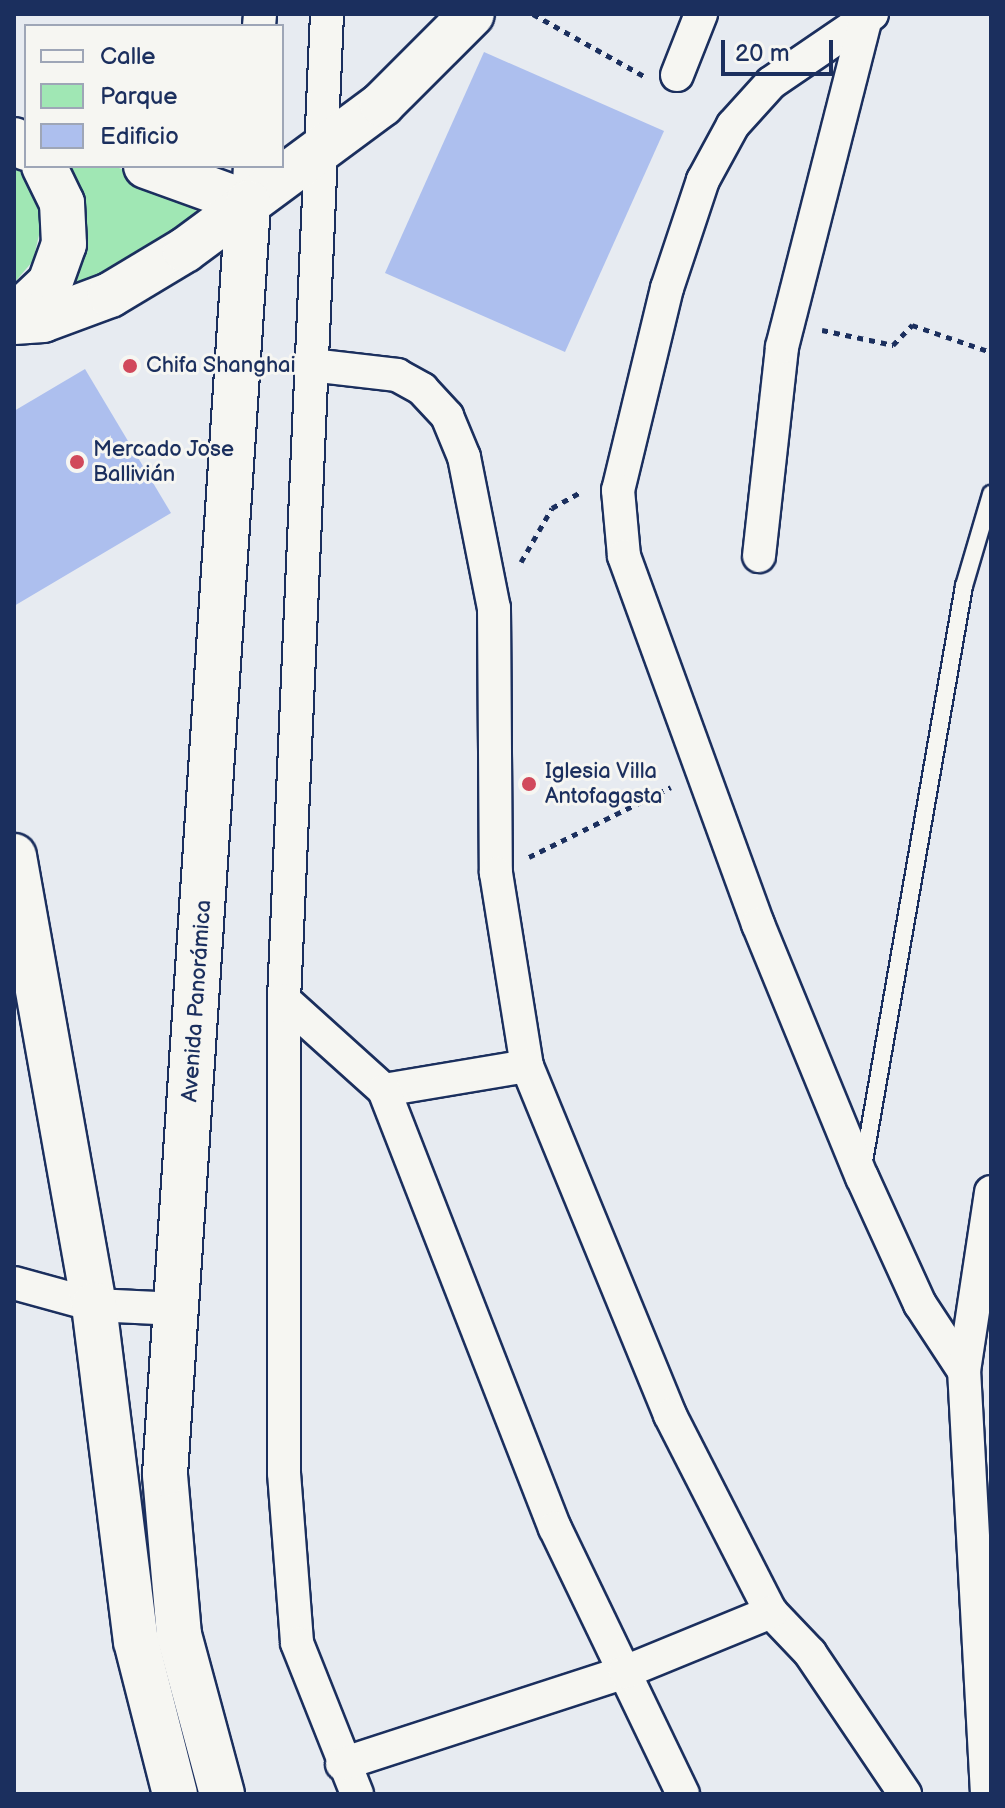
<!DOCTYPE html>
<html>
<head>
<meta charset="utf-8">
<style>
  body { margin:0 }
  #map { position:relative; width:1005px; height:1808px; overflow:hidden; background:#e7ebf1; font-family:"Balsamiq Sans",sans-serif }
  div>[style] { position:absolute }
  .green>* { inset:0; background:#a0e7b4 }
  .building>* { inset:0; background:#adbfee }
  .path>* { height:5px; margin-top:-2.5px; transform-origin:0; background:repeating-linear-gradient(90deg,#1b2f5e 0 6px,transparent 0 12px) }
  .roads { filter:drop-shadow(2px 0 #1b2f5e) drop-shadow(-2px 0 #1b2f5e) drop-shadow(0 2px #1b2f5e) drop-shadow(0 -2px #1b2f5e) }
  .lane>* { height:16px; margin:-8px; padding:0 8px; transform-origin:8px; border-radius:8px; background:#f6f6f2 }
  .street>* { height:32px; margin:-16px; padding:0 16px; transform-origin:16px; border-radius:16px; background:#f6f6f2 }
  .secondary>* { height:44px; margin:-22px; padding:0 22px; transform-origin:22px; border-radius:22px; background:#f6f6f2 }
  .dots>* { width:22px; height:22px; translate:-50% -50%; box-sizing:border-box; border:4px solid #f6f6f2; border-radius:50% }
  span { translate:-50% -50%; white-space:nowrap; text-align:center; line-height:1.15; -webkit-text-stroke:6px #f6f6f2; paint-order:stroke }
  .poi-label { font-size:22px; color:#1b2f5e }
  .left { translate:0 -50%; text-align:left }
  .street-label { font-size:22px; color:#1b2f5e }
  .frame { position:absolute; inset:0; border:16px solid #1b2f5e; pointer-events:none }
  .legend { position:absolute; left:24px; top:24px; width:260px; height:144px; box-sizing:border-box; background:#f6f6f2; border:2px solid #9ea6b7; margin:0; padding:10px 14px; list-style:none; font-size:24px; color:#1b2f5e }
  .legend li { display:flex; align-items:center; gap:16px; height:40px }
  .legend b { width:40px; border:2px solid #9ea6b7 }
  .scale { position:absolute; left:721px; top:40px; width:112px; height:36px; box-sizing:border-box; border:4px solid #1b2f5e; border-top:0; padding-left:10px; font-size:24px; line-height:28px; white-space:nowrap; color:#1b2f5e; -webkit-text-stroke:6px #f6f6f2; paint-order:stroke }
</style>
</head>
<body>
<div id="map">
  <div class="green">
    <i style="clip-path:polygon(14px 165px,27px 178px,43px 218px,33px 261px,14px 283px)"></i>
    <i style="clip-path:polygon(58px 166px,113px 166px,170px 185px,193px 200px,198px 220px,66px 309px,77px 271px)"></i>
  </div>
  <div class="building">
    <i style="clip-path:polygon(484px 52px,664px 131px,565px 352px,385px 273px)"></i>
    <i style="clip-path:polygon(85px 369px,171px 513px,14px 606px,14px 411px)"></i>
  </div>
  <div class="path">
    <i style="left:533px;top:14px;width:127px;rotate:29.2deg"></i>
    <i style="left:822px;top:330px;width:73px;rotate:11.9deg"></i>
    <i style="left:893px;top:345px;width:28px;rotate:-46deg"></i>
    <i style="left:912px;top:325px;width:83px;rotate:18.9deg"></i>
    <i style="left:521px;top:562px;width:62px;rotate:-60.1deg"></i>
    <i style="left:552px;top:508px;width:35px;rotate:-29deg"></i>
    <i style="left:529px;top:857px;width:158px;rotate:-26.2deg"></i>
  </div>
  <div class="roads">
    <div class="lane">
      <i style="left:863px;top:1167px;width:590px;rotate:-80.14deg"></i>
      <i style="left:964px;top:586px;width:96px;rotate:-73.6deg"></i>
    </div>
    <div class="street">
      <i style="left:327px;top:14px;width:987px;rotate:92.5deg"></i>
      <i style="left:284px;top:1000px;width:473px;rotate:90deg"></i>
      <i style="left:284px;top:1473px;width:170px;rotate:85.6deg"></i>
      <i style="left:297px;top:1643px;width:162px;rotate:68.3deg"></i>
      <i style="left:872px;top:14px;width:122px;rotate:145.7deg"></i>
      <i style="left:771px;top:83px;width:57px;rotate:132.1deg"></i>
      <i style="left:733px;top:125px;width:63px;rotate:118.6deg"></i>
      <i style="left:703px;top:180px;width:114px;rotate:108.4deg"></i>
      <i style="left:667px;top:288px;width:208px;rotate:103.6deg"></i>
      <i style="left:618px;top:490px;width:66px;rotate:84.8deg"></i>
      <i style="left:624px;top:556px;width:392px;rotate:70deg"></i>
      <i style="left:758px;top:924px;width:274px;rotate:67.7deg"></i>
      <i style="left:862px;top:1177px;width:140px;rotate:65.5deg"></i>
      <i style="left:920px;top:1304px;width:80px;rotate:56.7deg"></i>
      <i style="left:259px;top:26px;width:12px;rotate:-85deg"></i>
      <i style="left:677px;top:75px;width:66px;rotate:-68.5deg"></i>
      <i style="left:248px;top:203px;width:37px;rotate:-87deg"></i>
      <i style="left:311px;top:365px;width:87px;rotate:6.6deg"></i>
      <i style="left:397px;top:375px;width:29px;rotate:29deg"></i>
      <i style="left:422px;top:389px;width:37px;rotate:47deg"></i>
      <i style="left:447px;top:416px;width:44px;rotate:67.5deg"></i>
      <i style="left:464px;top:457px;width:154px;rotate:78.8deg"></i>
      <i style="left:494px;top:608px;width:265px;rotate:89.6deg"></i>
      <i style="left:496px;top:873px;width:195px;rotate:80.9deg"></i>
      <i style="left:527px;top:1066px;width:377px;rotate:67.7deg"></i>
      <i style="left:670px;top:1415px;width:221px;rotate:62.9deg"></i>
      <i style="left:771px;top:1612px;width:57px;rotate:46.4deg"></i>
      <i style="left:810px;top:1653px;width:170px;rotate:56deg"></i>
      <i style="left:759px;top:556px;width:210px;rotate:-83.7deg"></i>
      <i style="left:782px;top:347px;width:344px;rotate:-75.7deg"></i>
      <i style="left:284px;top:1000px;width:135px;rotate:42deg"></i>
      <i style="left:384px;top:1090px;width:145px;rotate:-9.5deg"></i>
      <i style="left:384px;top:1090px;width:470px;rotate:68.7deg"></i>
      <i style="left:555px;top:1528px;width:295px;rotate:64.3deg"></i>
      <i style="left:14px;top:1283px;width:83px;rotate:15.4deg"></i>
      <i style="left:94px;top:1305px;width:84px;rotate:2.7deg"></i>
      <i style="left:342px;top:1764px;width:298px;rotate:-18deg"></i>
      <i style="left:625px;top:1672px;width:158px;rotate:-22.3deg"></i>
      <i style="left:987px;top:1794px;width:424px;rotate:-93.1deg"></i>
      <i style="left:964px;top:1371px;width:181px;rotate:-81.4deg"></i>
    </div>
    <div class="secondary">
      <i style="left:14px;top:140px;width:14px;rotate:34deg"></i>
      <i style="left:146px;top:166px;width:109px;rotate:19.9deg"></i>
      <i style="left:14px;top:317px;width:50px;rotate:-43.4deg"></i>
      <i style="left:50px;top:283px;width:41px;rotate:-70.3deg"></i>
      <i style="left:64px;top:244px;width:41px;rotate:-92.8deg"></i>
      <i style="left:62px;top:203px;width:41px;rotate:-115.9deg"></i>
      <i style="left:14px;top:322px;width:29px;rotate:-4deg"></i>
      <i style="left:43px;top:320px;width:72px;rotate:-20.5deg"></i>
      <i style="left:110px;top:295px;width:87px;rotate:-31deg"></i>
      <i style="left:185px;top:250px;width:245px;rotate:-36.5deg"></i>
      <i style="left:382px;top:104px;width:127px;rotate:-45deg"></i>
      <i style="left:14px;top:856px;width:456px;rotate:79.9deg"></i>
      <i style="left:94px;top:1305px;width:339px;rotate:82.9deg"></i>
      <i style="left:136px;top:1641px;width:158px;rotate:75.7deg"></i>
      <i style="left:222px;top:1794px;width:165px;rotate:-105.1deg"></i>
      <i style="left:179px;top:1635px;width:162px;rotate:-95deg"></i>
      <i style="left:165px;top:1474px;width:1274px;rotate:-86.26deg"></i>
    </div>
  </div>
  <div class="dots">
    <i style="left:130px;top:366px;background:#d1495b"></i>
    <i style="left:77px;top:462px;background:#d1495b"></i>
    <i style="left:529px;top:784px;background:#d1495b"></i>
  </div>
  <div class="poi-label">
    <span class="left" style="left:146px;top:366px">Chifa Shanghai</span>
    <span class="left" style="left:93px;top:462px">Mercado Jose<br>Ballivián</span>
    <span class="left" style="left:545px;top:784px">Iglesia Villa<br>Antofagasta</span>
  </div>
  <div class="street-label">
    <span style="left:197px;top:1001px;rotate:-86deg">Avenida Panorámica</span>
  </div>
  <div class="frame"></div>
  <ul class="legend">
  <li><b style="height:10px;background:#f6f6f2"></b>Calle</li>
  <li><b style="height:22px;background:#a0e7b4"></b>Parque</li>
  <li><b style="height:22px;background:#adbfee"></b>Edificio</li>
  </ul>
  <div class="scale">20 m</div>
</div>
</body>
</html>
